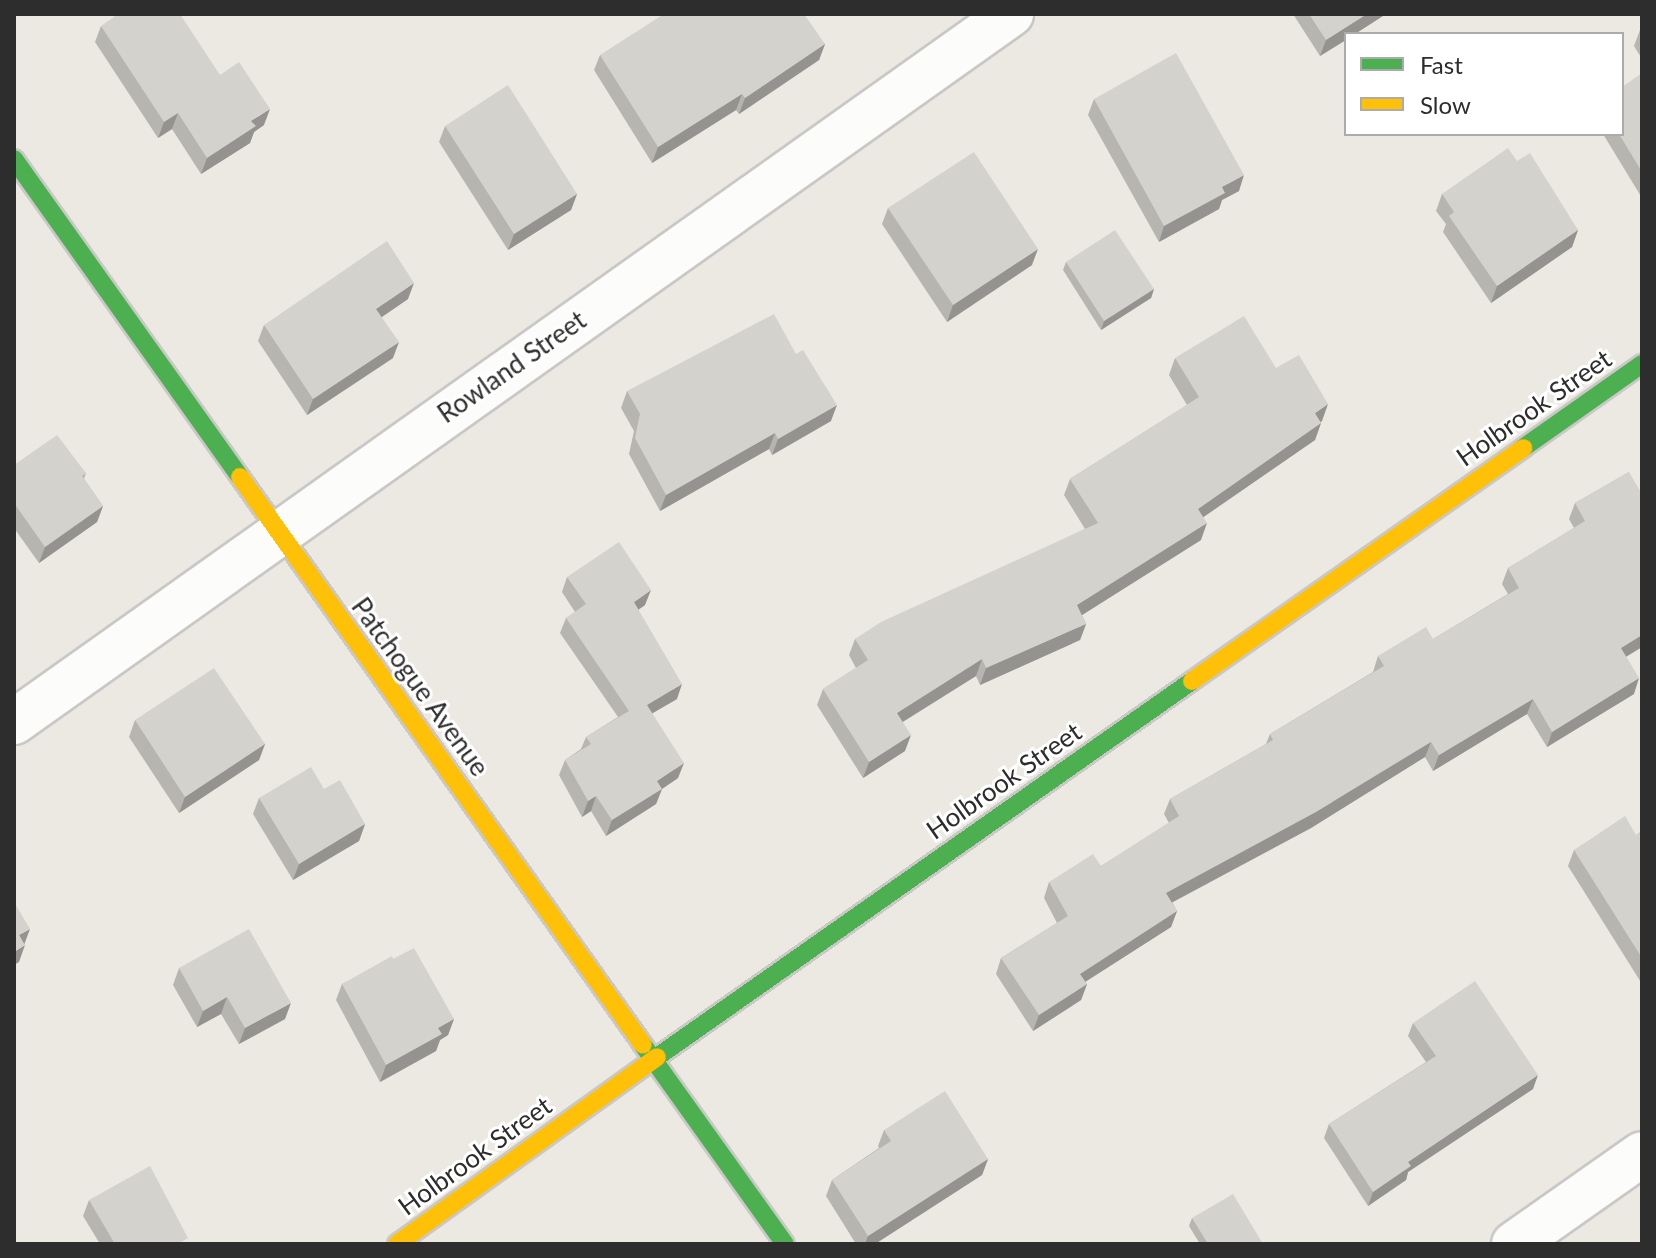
<!DOCTYPE html>
<html>
<head>
<meta charset="utf-8">
<style>
  body { margin:0 }
  #map { position:relative; width:1656px; height:1258px; overflow:hidden; background:#ece9e2; font-family:Lato,sans-serif }
  div>[style] { position:absolute }
  .roads { filter:drop-shadow(2px 0 #c9c8c7) drop-shadow(-2px 0 #c9c8c7) drop-shadow(0 2px #c9c8c7) drop-shadow(0 -2px #c9c8c7) }
  .street>* { height:44px; margin:-22px; padding:0 22px; transform-origin:22px; border-radius:22px; background:#fcfcfb }
  .fast>* { height:18px; margin:-9px; padding:0 9px; transform-origin:9px; border-radius:9px; background:#4caf50 }
  .slow>* { height:18px; margin:-9px; padding:0 9px; transform-origin:9px; border-radius:9px; background:#ffc107 }
  .wall>* { inset:0; background:#b6b5b0 }
  .shaded-wall>* { inset:0; background:#949390 }
  .building>* { inset:0; background:#d4d2cd }
  span { translate:-50% -50%; white-space:nowrap; text-align:center; line-height:1.15; -webkit-text-stroke:6px #fff; paint-order:stroke }
  .street-label { font-size:26px; color:#2d2d2d }
  .frame { position:absolute; inset:0; border:16px solid #2d2d2d; pointer-events:none }
  .legend { position:absolute; left:1344px; top:32px; width:280px; height:104px; box-sizing:border-box; background:#fff; border:2px solid #ababab; margin:0; padding:10px 14px; list-style:none; font-size:24px; color:#2d2d2d }
  .legend li { display:flex; align-items:center; gap:16px; height:40px }
  .legend b { width:40px; border:2px solid #ababab }
</style>
</head>
<body>
<div id="map">
  <div class="roads">
    <div class="street">
      <i style="left:14px;top:722px;width:1223px;rotate:-35.38deg"></i>
      <i style="left:1514px;top:1244px;width:156px;rotate:-35.1deg"></i>
    </div>
    <div class="fast">
      <i style="left:14px;top:159px;width:390px;rotate:54.6deg"></i>
      <i style="left:1523px;top:448px;width:146px;rotate:-35.2deg"></i>
      <i style="left:643px;top:1045px;width:244px;rotate:54.5deg"></i>
      <i style="left:657px;top:1057px;width:654px;rotate:-35.1deg"></i>
    </div>
    <div class="slow">
      <i style="left:240px;top:477px;width:696px;rotate:54.64deg"></i>
      <i style="left:1192px;top:681px;width:405px;rotate:-35.1deg"></i>
      <i style="left:397px;top:1244px;width:320px;rotate:-35.7deg"></i>
    </div>
  </div>
  <div class="wall">
    <i style="clip-path:polygon(1293px 14px,1386px 14px,1320px 56px)"></i>
    <i style="clip-path:polygon(101px 26px,220px 75px,264px 125px,254px 132px,250px 143px,201px 174px,172px 129px,158px 138px,95px 42px)"></i>
    <i style="clip-path:polygon(1642px 28px,1642px 59px,1634px 46px,1640px 30px)"></i>
    <i style="clip-path:polygon(825px 44px,819px 60px,739px 114px,736px 110px,652px 163px,594px 70px,600px 55px)"></i>
    <i style="clip-path:polygon(1642px 73px,1642px 198px,1603px 134px,1622px 134px)"></i>
    <i style="clip-path:polygon(1094px 99px,1239px 191px,1222px 200px,1219px 209px,1159px 242px,1088px 115px)"></i>
    <i style="clip-path:polygon(445px 126px,577px 194px,571px 210px,508px 250px,439px 142px)"></i>
    <i style="clip-path:polygon(1517px 161px,1578px 230px,1572px 247px,1491px 303px,1443px 232px,1446px 224px,1436px 211px,1442px 194px)"></i>
    <i style="clip-path:polygon(888px 208px,1032px 265px,947px 322px,882px 224px)"></i>
    <i style="clip-path:polygon(1066px 262px,1154px 289px,1151px 298px,1101px 330px,1063px 270px)"></i>
    <i style="clip-path:polygon(408px 299px,382px 317px,393px 358px,307px 415px,258px 341px,264px 325px)"></i>
    <i style="clip-path:polygon(1175px 358px,1276px 368px,1322px 421px,1320px 422px,1321px 423px,1315px 440px,1203px 517px,1201px 540px,1082px 615px,1086px 624px,1080px 640px,980px 685px,976px 676px,903px 722px,905px 751px,863px 778px,817px 705px,823px 689px,856px 668px,849px 655px,855px 639px,1085px 529px,1064px 495px,1070px 479px,1187px 405px,1169px 375px)"></i>
    <i style="clip-path:polygon(627px 391px,831px 421px,772px 455px,769px 449px,660px 511px,629px 454px,634px 431px,621px 408px)"></i>
    <i style="clip-path:polygon(14px 465px,86px 473px,84px 479px,103px 506px,97px 522px,39px 563px,14px 528px)"></i>
    <i style="clip-path:polygon(1629px 472px,1642px 647px,1626px 657px,1634px 694px,1547px 747px,1527px 714px,1433px 771px,1425px 757px,1311px 828px,1172px 902px,1177px 911px,1171px 927px,1085px 982px,1087px 984px,1081px 1000px,1033px 1031px,996px 974px,1001px 958px,1057px 923px,1044px 898px,1049px 882px,1101px 866px,1169px 823px,1164px 814px,1170px 799px,1266px 744px,1270px 734px,1373px 672px,1378px 656px,1433px 639px,1508px 594px,1502px 584px,1508px 568px,1574px 528px,1569px 519px,1575px 503px)"></i>
    <i style="clip-path:polygon(567px 577px,645px 605px,638px 610px,677px 699px,652px 713px,678px 778px,662px 789px,656px 804px,606px 836px,591px 811px,582px 817px,559px 775px,565px 760px,581px 749px,586px 737px,618px 717px,560px 633px,566px 618px,575px 612px,562px 592px)"></i>
    <i style="clip-path:polygon(135px 720px,265px 744px,259px 760px,179px 813px,129px 737px)"></i>
    <i style="clip-path:polygon(324px 789px,365px 824px,359px 841px,293px 880px,253px 814px,259px 798px)"></i>
    <i style="clip-path:polygon(1642px 831px,1642px 984px,1568px 866px,1574px 850px,1636px 835px)"></i>
    <i style="clip-path:polygon(393px 959px,454px 1019px,448px 1035px,440px 1040px,436px 1051px,380px 1082px,336px 1000px,342px 984px)"></i>
    <i style="clip-path:polygon(179px 968px,285px 1019px,239px 1044px,221px 1014px,197px 1027px,173px 985px)"></i>
    <i style="clip-path:polygon(1413px 1023px,1533px 1089px,1408px 1172px,1406px 1180px,1368px 1206px,1324px 1138px,1329px 1124px,1426px 1062px,1408px 1036px)"></i>
    <i style="clip-path:polygon(884px 1130px,988px 1159px,982px 1175px,875px 1244px,856px 1244px,826px 1196px,832px 1180px,879px 1148px,878px 1146px)"></i>
    <i style="clip-path:polygon(89px 1200px,186px 1244px,100px 1244px,83px 1216px)"></i>
    <i style="clip-path:polygon(1192px 1218px,1263px 1244px,1200px 1244px,1189px 1226px)"></i>
  </div>
  <div class="shaded-wall">
    <i style="clip-path:polygon(1367px 14px,1386px 14px,1355px 34px,1346px 34px,1346px 40px,1320px 56px,1326px 40px)"></i>
    <i style="clip-path:polygon(825px 44px,819px 60px,739px 114px,745px 98px)"></i>
    <i style="clip-path:polygon(742px 94px,736px 110px,652px 163px,658px 147px)"></i>
    <i style="clip-path:polygon(270px 109px,264px 125px,254px 132px,250px 143px,201px 174px,207px 158px,251px 121px)"></i>
    <i style="clip-path:polygon(178px 113px,172px 129px,158px 138px,164px 122px)"></i>
    <i style="clip-path:polygon(1244px 175px,1239px 191px,1222px 200px,1219px 209px,1159px 242px,1164px 226px,1222px 187px)"></i>
    <i style="clip-path:polygon(577px 194px,571px 210px,508px 250px,514px 234px)"></i>
    <i style="clip-path:polygon(1578px 230px,1572px 247px,1491px 303px,1497px 286px)"></i>
    <i style="clip-path:polygon(1038px 249px,1032px 265px,947px 322px,953px 305px)"></i>
    <i style="clip-path:polygon(414px 283px,408px 299px,370px 325px,376px 309px)"></i>
    <i style="clip-path:polygon(1154px 289px,1151px 298px,1101px 330px,1104px 321px)"></i>
    <i style="clip-path:polygon(399px 342px,393px 358px,307px 415px,313px 399px)"></i>
    <i style="clip-path:polygon(1328px 404px,1322px 421px,1309px 429px,1315px 413px)"></i>
    <i style="clip-path:polygon(837px 405px,831px 421px,772px 455px,778px 439px)"></i>
    <i style="clip-path:polygon(1321px 423px,1315px 440px,1192px 525px,1198px 509px)"></i>
    <i style="clip-path:polygon(775px 433px,769px 449px,660px 511px,666px 495px)"></i>
    <i style="clip-path:polygon(103px 506px,97px 522px,39px 563px,45px 547px)"></i>
    <i style="clip-path:polygon(1207px 523px,1201px 540px,1071px 622px,1077px 605px)"></i>
    <i style="clip-path:polygon(651px 590px,645px 605px,628px 617px,634px 602px)"></i>
    <i style="clip-path:polygon(1086px 624px,1080px 640px,980px 685px,986px 668px)"></i>
    <i style="clip-path:polygon(1642px 635px,1642px 647px,1615px 663px,1621px 648px)"></i>
    <i style="clip-path:polygon(982px 659px,976px 676px,891px 729px,897px 713px)"></i>
    <i style="clip-path:polygon(1639px 678px,1634px 694px,1547px 747px,1552px 732px)"></i>
    <i style="clip-path:polygon(682px 684px,677px 699px,641px 720px,647px 705px)"></i>
    <i style="clip-path:polygon(1533px 699px,1527px 714px,1433px 771px,1439px 755px)"></i>
    <i style="clip-path:polygon(911px 735px,905px 751px,863px 778px,869px 762px)"></i>
    <i style="clip-path:polygon(1431px 742px,1425px 757px,1311px 828px,1160px 909px,1166px 893px)"></i>
    <i style="clip-path:polygon(265px 744px,259px 760px,179px 813px,185px 797px)"></i>
    <i style="clip-path:polygon(684px 763px,678px 778px,656px 793px,662px 789px,656px 804px,606px 836px,612px 820px,657px 781px)"></i>
    <i style="clip-path:polygon(596px 796px,591px 811px,582px 817px,588px 801px)"></i>
    <i style="clip-path:polygon(365px 824px,359px 841px,293px 880px,299px 864px)"></i>
    <i style="clip-path:polygon(1177px 911px,1171px 927px,1074px 989px,1080px 974px)"></i>
    <i style="clip-path:polygon(30px 929px,24px 945px,19px 935px)"></i>
    <i style="clip-path:polygon(25px 945px,19px 962px,14px 965px,14px 952px)"></i>
    <i style="clip-path:polygon(1087px 984px,1081px 1000px,1033px 1031px,1039px 1015px)"></i>
    <i style="clip-path:polygon(227px 997px,221px 1014px,197px 1027px,203px 1011px)"></i>
    <i style="clip-path:polygon(291px 1003px,285px 1019px,239px 1044px,245px 1028px)"></i>
    <i style="clip-path:polygon(454px 1019px,448px 1035px,440px 1040px,436px 1051px,380px 1082px,386px 1065px,438px 1028px)"></i>
    <i style="clip-path:polygon(1538px 1075px,1533px 1089px,1408px 1172px,1406px 1180px,1368px 1206px,1373px 1192px,1408px 1162px)"></i>
    <i style="clip-path:polygon(988px 1159px,982px 1175px,875px 1244px,865px 1244px,868px 1236px)"></i>
  </div>
  <div class="building">
    <i style="clip-path:polygon(118px 14px,180px 14px,220px 75px,239px 62px,270px 109px,251px 121px,256px 126px,207px 158px,178px 113px,164px 122px,101px 26px)"></i>
    <i style="clip-path:polygon(664px 14px,804px 14px,825px 44px,745px 98px,742px 94px,658px 147px,600px 55px)"></i>
    <i style="clip-path:polygon(1309px 14px,1367px 14px,1326px 40px)"></i>
    <i style="clip-path:polygon(1176px 53px,1244px 175px,1222px 187px,1225px 193px,1164px 226px,1094px 99px)"></i>
    <i style="clip-path:polygon(1642px 73px,1642px 172px,1619px 134px,1622px 134px,1622px 87px)"></i>
    <i style="clip-path:polygon(508px 85px,577px 194px,514px 234px,445px 126px)"></i>
    <i style="clip-path:polygon(1508px 148px,1517px 161px,1530px 153px,1578px 230px,1497px 286px,1449px 216px,1454px 212px,1442px 194px)"></i>
    <i style="clip-path:polygon(974px 152px,1038px 249px,953px 305px,888px 208px)"></i>
    <i style="clip-path:polygon(1115px 230px,1154px 289px,1104px 321px,1066px 262px)"></i>
    <i style="clip-path:polygon(387px 241px,414px 283px,376px 309px,399px 342px,313px 399px,264px 325px)"></i>
    <i style="clip-path:polygon(774px 314px,796px 354px,803px 350px,837px 405px,778px 439px,775px 433px,666px 495px,635px 438px,640px 414px,627px 391px)"></i>
    <i style="clip-path:polygon(1244px 316px,1276px 368px,1299px 355px,1328px 404px,1315px 413px,1321px 423px,1198px 509px,1207px 523px,1077px 605px,1086px 624px,986px 668px,982px 659px,897px 713px,911px 735px,869px 762px,823px 689px,868px 660px,855px 639px,881px 622px,1098px 523px,1070px 479px,1199px 397px,1175px 358px)"></i>
    <i style="clip-path:polygon(57px 435px,86px 473px,82px 476px,103px 506px,45px 547px,14px 503px,14px 465px)"></i>
    <i style="clip-path:polygon(1629px 472px,1642px 494px,1642px 635px,1621px 648px,1639px 678px,1552px 732px,1533px 699px,1439px 755px,1431px 742px,1316px 812px,1166px 893px,1177px 911px,1080px 974px,1087px 984px,1039px 1015px,1001px 958px,1068px 916px,1049px 882px,1093px 854px,1101px 866px,1179px 816px,1170px 799px,1273px 740px,1270px 734px,1384px 666px,1378px 656px,1426px 627px,1433px 639px,1519px 588px,1508px 568px,1585px 521px,1575px 503px)"></i>
    <i style="clip-path:polygon(619px 542px,651px 590px,634px 602px,682px 684px,647px 705px,684px 763px,657px 781px,662px 789px,612px 820px,596px 796px,588px 801px,565px 760px,591px 744px,586px 737px,629px 711px,566px 618px,586px 604px,567px 577px)"></i>
    <i style="clip-path:polygon(214px 668px,265px 744px,185px 797px,135px 720px)"></i>
    <i style="clip-path:polygon(311px 767px,324px 789px,340px 780px,365px 824px,299px 864px,259px 798px)"></i>
    <i style="clip-path:polygon(1625px 816px,1636px 835px,1642px 831px,1642px 958px,1574px 850px)"></i>
    <i style="clip-path:polygon(14px 902px,30px 929px,19px 935px,25px 945px,14px 952px)"></i>
    <i style="clip-path:polygon(249px 929px,291px 1003px,245px 1028px,227px 997px,203px 1011px,179px 968px)"></i>
    <i style="clip-path:polygon(414px 948px,454px 1019px,438px 1028px,442px 1034px,386px 1065px,342px 984px,392px 956px,393px 959px)"></i>
    <i style="clip-path:polygon(1475px 981px,1538px 1075px,1408px 1162px,1411px 1166px,1373px 1192px,1329px 1124px,1436px 1056px,1413px 1023px)"></i>
    <i style="clip-path:polygon(945px 1091px,988px 1159px,868px 1236px,832px 1180px,891px 1141px,884px 1130px)"></i>
    <i style="clip-path:polygon(150px 1166px,188px 1238px,178px 1244px,115px 1244px,89px 1200px)"></i>
    <i style="clip-path:polygon(1233px 1194px,1263px 1244px,1208px 1244px,1192px 1218px)"></i>
  </div>
  <div class="street-label">
    <span style="left:512px;top:367px;rotate:-35deg">Rowland Street</span>
    <span style="left:1534px;top:408px;rotate:-35deg">Holbrook Street</span>
    <span style="left:420px;top:687px;rotate:54deg">Patchogue Avenue</span>
    <span style="left:1004px;top:781px;rotate:-35deg">Holbrook Street</span>
    <span style="left:475px;top:1156px;rotate:-36deg">Holbrook Street</span>
  </div>
  <div class="frame"></div>
  <ul class="legend">
  <li><b style="height:10px;background:#4caf50"></b>Fast</li>
  <li><b style="height:10px;background:#ffc107"></b>Slow</li>
  </ul>
</div>
</body>
</html>
